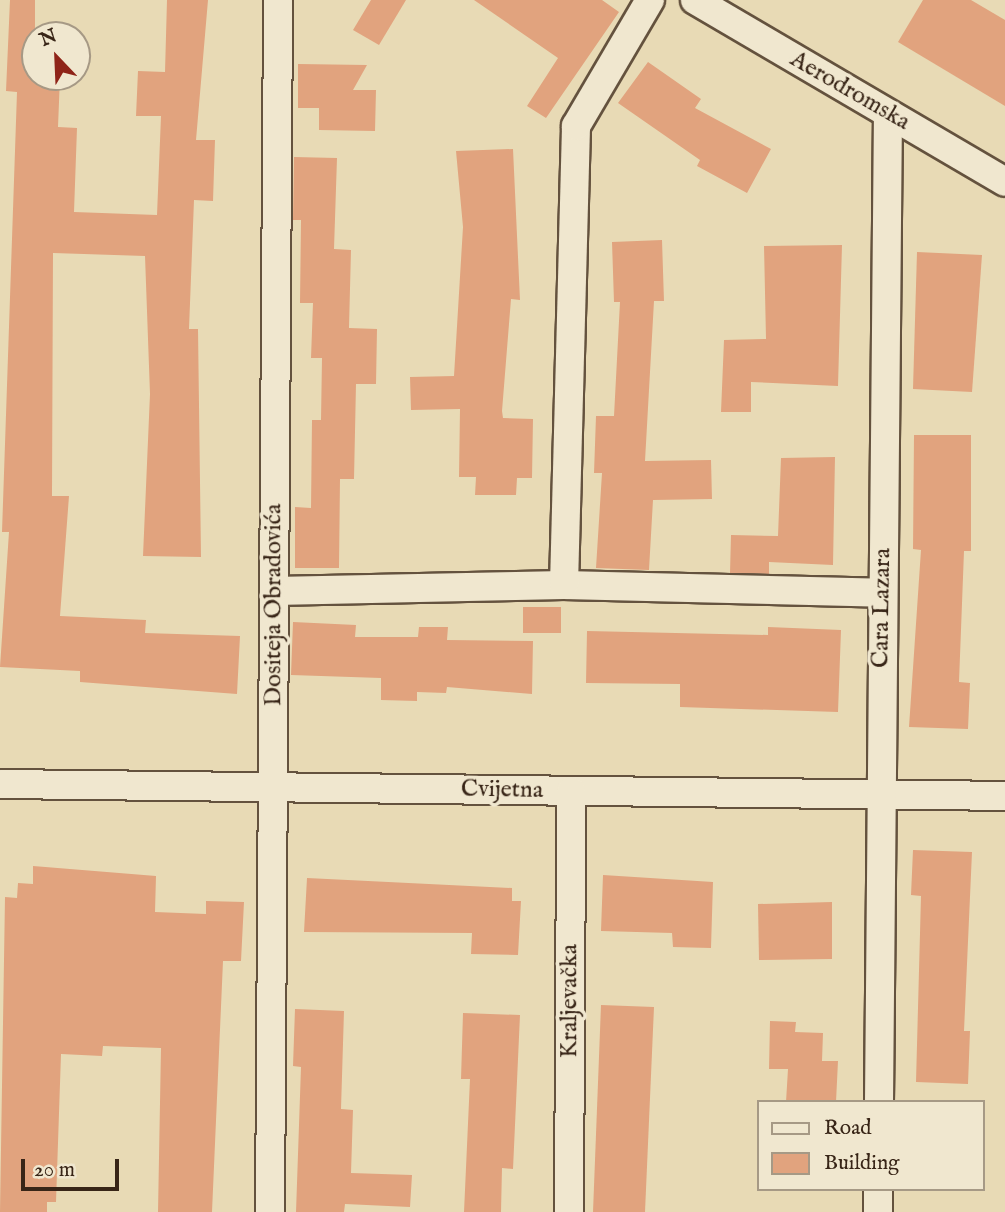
<!DOCTYPE html>
<html>
<head>
<meta charset="utf-8">
<style>
  body { margin:0 }
  #map { position:relative; width:1005px; height:1212px; overflow:hidden; background:#e8dab5; font-family:"IM FELL English",serif }
  div>[style] { position:absolute }
  .building>* { inset:0; background:#e1a37e }
  .roads { filter:drop-shadow(2px 0 #64523e) drop-shadow(-2px 0 #64523e) drop-shadow(0 2px #64523e) drop-shadow(0 -2px #64523e) }
  .street>* { height:28px; margin:-14px; padding:0 14px; transform-origin:14px; border-radius:14px; background:#f0e7cf }
  span { translate:-50% -50%; white-space:nowrap; text-align:center; line-height:1.15; -webkit-text-stroke:7px #f0e7cf; paint-order:stroke }
  .street-label { font-size:24px; color:#382517 }
  .legend { position:absolute; left:757px; top:1100px; width:228px; height:91px; box-sizing:border-box; background:#f0e7cf; border:2px solid #a69985; margin:0; padding:9px 12px; list-style:none; font-size:21px; color:#382517 }
  .legend li { display:flex; align-items:center; gap:14px; height:35px }
  .legend b { width:35px; border:2px solid #a69985 }
  .north { position:absolute; left:21px; top:21px; width:70px; height:70px; box-sizing:border-box; background:#f0e7cf; border:2px solid #a69985; border-radius:50%; rotate:337deg; font-size:19px; font-weight:700; line-height:28px; text-align:center; color:#382517 }
  .north::after { content:''; display:block; margin:auto; width:24px; height:32px; background:#8f2418; clip-path:polygon(50% 0,100% 100%,50% 72%,0 100%) }
  .scale { position:absolute; left:21px; top:1159px; width:98px; height:32px; box-sizing:border-box; border:4px solid #382517; border-top:0; padding-left:9px; font-size:21px; line-height:24px; white-space:nowrap; color:#382517; -webkit-text-stroke:5px #f0e7cf; paint-order:stroke }
</style>
</head>
<body>
<div id="map">
  <div class="building">
    <i style="clip-path:polygon(10px 0,35px 0,35px 77px,60px 77px,58px 127px,77px 128px,74px 212px,157px 215px,161px 116px,136px 116px,138px 71px,165px 72px,167px 0,208px 0,196px 140px,215px 140px,213px 201px,194px 200px,189px 329px,198px 329px,201px 557px,143px 556px,150px 394px,145px 256px,53px 253px,52px 496px,69px 496px,60px 616px,146px 620px,145px 633px,240px 636px,237px 694px,80px 682px,80px 671px,0 667px,9px 532px,2px 532px,17px 92px,6px 91px)"></i>
    <i style="clip-path:polygon(371px 0,406px 0,379px 45px,353px 30px)"></i>
    <i style="clip-path:polygon(474px 0,602px 0,619px 12px,546px 118px,527px 106px,558px 58px)"></i>
    <i style="clip-path:polygon(923px 0,971px 0,1005px 20px,1005px 106px,898px 42px)"></i>
    <i style="clip-path:polygon(648px 62px,701px 99px,695px 108px,771px 149px,747px 193px,697px 166px,700px 160px,618px 103px)"></i>
    <i style="clip-path:polygon(298px 64px,367px 65px,353px 90px,376px 90px,375px 131px,319px 130px,319px 108px,298px 108px)"></i>
    <i style="clip-path:polygon(513px 149px,520px 300px,511px 299px,502px 411px,503px 418px,533px 419px,532px 478px,517px 478px,516px 495px,475px 495px,476px 477px,459px 477px,460px 409px,411px 410px,410px 377px,454px 376px,463px 227px,456px 151px)"></i>
    <i style="clip-path:polygon(294px 157px,337px 158px,334px 249px,351px 250px,349px 328px,377px 329px,376px 384px,356px 384px,354px 479px,340px 479px,339px 568px,295px 568px,295px 507px,311px 508px,312px 420px,321px 420px,322px 358px,311px 358px,313px 303px,300px 303px,301px 220px,293px 220px)"></i>
    <i style="clip-path:polygon(662px 240px,664px 301px,654px 301px,645px 461px,711px 460px,712px 499px,653px 500px,649px 570px,596px 568px,602px 473px,594px 473px,596px 416px,614px 416px,620px 302px,614px 302px,612px 242px)"></i>
    <i style="clip-path:polygon(842px 245px,838px 386px,751px 382px,751px 412px,721px 412px,724px 340px,766px 339px,764px 246px)"></i>
    <i style="clip-path:polygon(917px 252px,982px 255px,972px 392px,913px 389px)"></i>
    <i style="clip-path:polygon(914px 435px,971px 435px,971px 551px,964px 551px,959px 682px,970px 683px,968px 729px,909px 727px,921px 550px,913px 549px)"></i>
    <i style="clip-path:polygon(835px 457px,833px 565px,769px 562px,769px 574px,730px 573px,731px 535px,778px 536px,781px 458px)"></i>
    <i style="clip-path:polygon(523px 607px,561px 607px,561px 633px,523px 633px)"></i>
    <i style="clip-path:polygon(293px 622px,356px 625px,355px 637px,418px 637px,419px 627px,448px 627px,447px 640px,533px 641px,532px 694px,447px 687px,446px 693px,417px 692px,417px 701px,381px 700px,381px 678px,291px 675px)"></i>
    <i style="clip-path:polygon(768px 627px,841px 630px,838px 712px,680px 707px,680px 684px,586px 683px,587px 631px,768px 635px)"></i>
    <i style="clip-path:polygon(913px 850px,972px 852px,964px 1031px,970px 1031px,968px 1084px,916px 1082px,921px 896px,911px 895px)"></i>
    <i style="clip-path:polygon(33px 866px,156px 876px,155px 912px,206px 914px,206px 901px,244px 902px,241px 961px,223px 961px,212px 1212px,158px 1212px,161px 1048px,103px 1046px,102px 1056px,61px 1054px,56px 1202px,47px 1202px,47px 1212px,0 1212px,5px 897px,17px 898px,18px 883px,33px 884px)"></i>
    <i style="clip-path:polygon(603px 875px,713px 882px,711px 948px,673px 947px,672px 933px,601px 931px)"></i>
    <i style="clip-path:polygon(307px 878px,512px 888px,512px 901px,521px 901px,518px 955px,471px 954px,472px 933px,304px 932px)"></i>
    <i style="clip-path:polygon(832px 902px,832px 959px,759px 960px,758px 904px)"></i>
    <i style="clip-path:polygon(601px 1005px,654px 1007px,645px 1212px,593px 1212px)"></i>
    <i style="clip-path:polygon(295px 1009px,344px 1011px,341px 1109px,353px 1110px,351px 1173px,412px 1175px,410px 1207px,345px 1204px,344px 1212px,296px 1212px,301px 1067px,293px 1066px)"></i>
    <i style="clip-path:polygon(463px 1013px,520px 1015px,513px 1169px,502px 1168px,501px 1212px,464px 1212px,470px 1079px,461px 1079px)"></i>
    <i style="clip-path:polygon(770px 1021px,796px 1022px,795px 1032px,823px 1033px,822px 1061px,838px 1061px,836px 1102px,786px 1102px,788px 1069px,769px 1069px)"></i>
  </div>
  <div class="roads">
    <div class="street">
      <i style="left:695px;top:0;width:359px;rotate:30.4deg"></i>
      <i style="left:564px;top:585px;width:318px;rotate:1.4deg"></i>
      <i style="left:274px;top:591px;width:290px;rotate:-1.2deg"></i>
      <i style="left:564px;top:585px;width:459px;rotate:-88.5deg"></i>
      <i style="left:576px;top:126px;width:146px;rotate:-59.6deg"></i>
      <i style="left:0;top:784px;width:1005px;rotate:0.68deg"></i>
      <i style="left:879px;top:1102px;width:988px;rotate:-89.48deg"></i>
      <i style="left:270px;top:1212px;width:1212px;rotate:-89.62deg"></i>
      <i style="left:569px;top:1212px;width:421px;rotate:-89.7deg"></i>
      <i style="left:878px;top:1212px;width:23px;rotate:-90deg"></i>
    </div>
  </div>
  <div class="street-label">
    <span style="left:850px;top:91px;rotate:30deg">Aerodromska</span>
    <span style="left:274px;top:605px;rotate:-90deg">Dositeja Obradovića</span>
    <span style="left:882px;top:608px;rotate:-89deg">Cara Lazara</span>
    <span style="left:502px;top:790px;rotate:1deg">Cvijetna</span>
    <span style="left:570px;top:1001px;rotate:-90deg">Kraljevačka</span>
  </div>
  <ul class="legend">
  <li><b style="height:9px;background:#f0e7cf"></b>Road</li>
  <li><b style="height:19px;background:#e1a37e"></b>Building</li>
  </ul>
  <div class="north">N</div>
  <div class="scale">20 m</div>
</div>
</body>
</html>
